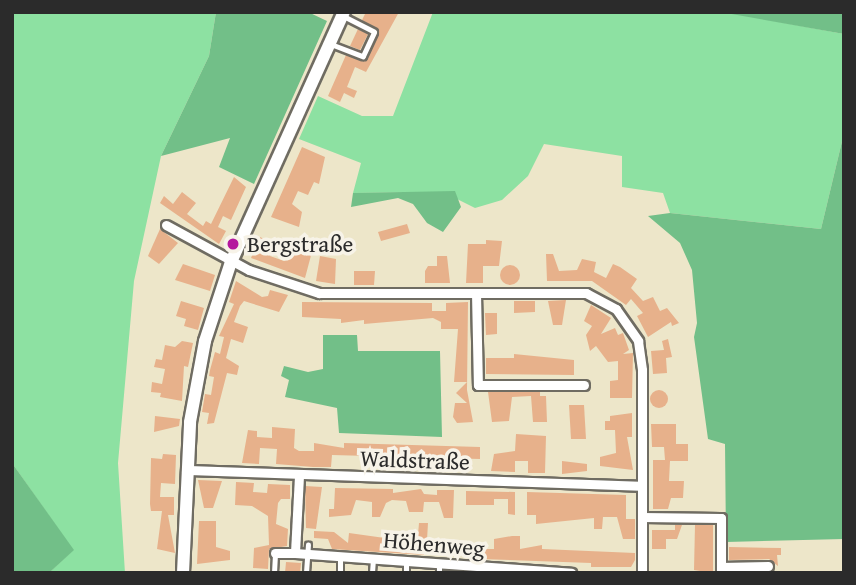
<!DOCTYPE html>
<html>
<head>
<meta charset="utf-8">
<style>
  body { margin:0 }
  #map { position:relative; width:856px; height:585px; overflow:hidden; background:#ede6c9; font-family:"Gentium Book Plus",serif }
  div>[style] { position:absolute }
  .green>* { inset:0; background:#8de1a2 }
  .forest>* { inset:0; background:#72bf88 }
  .building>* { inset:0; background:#e7b18b }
  .round { border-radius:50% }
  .roads { filter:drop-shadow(2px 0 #6f6c62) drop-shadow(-2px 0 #6f6c62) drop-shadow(0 2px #6f6c62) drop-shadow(0 -2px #6f6c62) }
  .lane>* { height:4.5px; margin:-2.25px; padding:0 2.25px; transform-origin:2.25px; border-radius:2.25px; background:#fff }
  .street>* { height:9px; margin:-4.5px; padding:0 4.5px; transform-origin:4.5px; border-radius:4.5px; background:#fff }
  .secondary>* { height:12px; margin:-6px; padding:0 6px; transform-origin:6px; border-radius:6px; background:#fff }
  .dots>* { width:19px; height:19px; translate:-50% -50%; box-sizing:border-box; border:4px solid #f7f3e8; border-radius:50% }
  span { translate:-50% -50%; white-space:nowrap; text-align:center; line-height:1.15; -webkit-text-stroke:7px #f7f3e8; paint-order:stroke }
  .poi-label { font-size:23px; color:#2b2b2b }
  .left { translate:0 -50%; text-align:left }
  .street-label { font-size:23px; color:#2b2b2b }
  .frame { position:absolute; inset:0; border:14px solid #2b2b2b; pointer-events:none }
</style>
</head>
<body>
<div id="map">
  <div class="green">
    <i style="clip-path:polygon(12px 12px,216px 12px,209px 56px,161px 156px,134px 281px,118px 463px,125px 573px,49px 573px,73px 550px,12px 463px)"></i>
    <i style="clip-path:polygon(433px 12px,726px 12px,844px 34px,844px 133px,821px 229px,670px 213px,663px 193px,622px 187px,622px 156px,544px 144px,528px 176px,502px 200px,475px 208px,443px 192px,353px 193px,361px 163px,299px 139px,318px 96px,362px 116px,393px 116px)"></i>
  </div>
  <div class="forest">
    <i style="clip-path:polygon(216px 12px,308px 12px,327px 21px,254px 184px,219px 167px,230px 138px,161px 156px,209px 56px)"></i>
    <i style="clip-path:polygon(844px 12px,844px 34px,726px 13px,726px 12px)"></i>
    <i style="clip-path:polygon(844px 133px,844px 539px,726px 542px,725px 444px,708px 439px,694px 337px,697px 323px,692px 270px,680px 243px,648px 216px,670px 213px,821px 229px)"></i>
    <i style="clip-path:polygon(455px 191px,461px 207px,443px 232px,427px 223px,413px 204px,398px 198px,351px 207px,353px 193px)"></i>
    <i style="clip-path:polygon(323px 335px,357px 335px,358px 351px,440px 351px,442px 437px,339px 433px,337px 408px,285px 397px,289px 380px,281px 376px,284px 366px,308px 372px,323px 369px)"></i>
    <i style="clip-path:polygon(12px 463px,74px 550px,49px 573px,12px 573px)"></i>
  </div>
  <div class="building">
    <i style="clip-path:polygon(366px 12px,399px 12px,366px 72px,355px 67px,347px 87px,357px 91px,354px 98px,344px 93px,340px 102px,328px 96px,346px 55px,365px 60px,379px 33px,362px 20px)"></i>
    <i style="clip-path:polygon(358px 29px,368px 34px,360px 50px,350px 46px)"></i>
    <i style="clip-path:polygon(302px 147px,325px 157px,319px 184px,314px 182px,308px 195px,298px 191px,292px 204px,302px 212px,299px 227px,271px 217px)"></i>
    <i style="clip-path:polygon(234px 177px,246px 187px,231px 220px,223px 216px,218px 227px,226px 231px,219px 244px,160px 203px,164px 196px,173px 204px,182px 192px,196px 203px,187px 214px,203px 226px,206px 221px,211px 224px)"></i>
    <i style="clip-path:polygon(407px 224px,410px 233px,381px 241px,378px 232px)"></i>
    <i style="clip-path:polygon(160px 229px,178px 243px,159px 264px,148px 256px)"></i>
    <i style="clip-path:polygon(260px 237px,276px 245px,270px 256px,284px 261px,293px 257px,297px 243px,313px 248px,305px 278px,251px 258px)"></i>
    <i style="clip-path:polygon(486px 240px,502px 241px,499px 266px,483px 266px,483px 283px,466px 283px,468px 244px,486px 244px)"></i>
    <i style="clip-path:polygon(546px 254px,553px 254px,559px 271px,577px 270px,582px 259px,596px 262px,594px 272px,606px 278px,613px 264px,620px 267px,637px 279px,631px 288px,643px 301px,653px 297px,660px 311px,667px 308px,679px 323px,672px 326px,671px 322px,648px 337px,637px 316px,643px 313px,631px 299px,626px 305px,592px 281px,547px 281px)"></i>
    <i style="clip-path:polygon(320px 256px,336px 259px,335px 284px,316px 281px)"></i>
    <i style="clip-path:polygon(437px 256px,447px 256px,450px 283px,425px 283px,425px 271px,428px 266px,437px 266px)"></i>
    <i style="clip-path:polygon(183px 264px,215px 275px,210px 291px,175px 280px)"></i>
    <i class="round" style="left:500px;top:265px;width:20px;height:20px"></i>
    <i style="clip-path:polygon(354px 271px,375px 271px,374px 285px,354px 285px)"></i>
    <i style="clip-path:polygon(236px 281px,262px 297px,268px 296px,270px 290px,288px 295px,279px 312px,244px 301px,240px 306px,234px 322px,248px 327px,243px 343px,231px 339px,226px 358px,239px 366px,237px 375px,227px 373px,214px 423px,207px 424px,209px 413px,202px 412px,205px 394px,211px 395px,214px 377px,209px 376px,210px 370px,215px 352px,220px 354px,224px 337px,219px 336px,234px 304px,229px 302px)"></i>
    <i style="clip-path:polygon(566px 300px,562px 325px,553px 325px,548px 301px)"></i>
    <i style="clip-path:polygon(181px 301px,204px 308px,198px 330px,184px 326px,186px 319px,176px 316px)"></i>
    <i style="clip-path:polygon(514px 301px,535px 301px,535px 312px,514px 313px)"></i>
    <i style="clip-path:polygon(302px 302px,432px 303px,432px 311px,446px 311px,446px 303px,468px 302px,467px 390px,473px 422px,457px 423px,453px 417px,455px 403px,467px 403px,456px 393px,467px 382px,454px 382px,458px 329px,441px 329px,441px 322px,433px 318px,364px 324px,364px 320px,341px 323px,341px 319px,302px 317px)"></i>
    <i style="clip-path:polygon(591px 305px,611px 318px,601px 334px,615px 328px,618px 335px,623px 333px,629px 350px,623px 354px,633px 353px,632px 398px,610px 398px,610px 381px,618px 380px,618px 361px,608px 362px,596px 346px,590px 351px,586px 335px,592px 326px,584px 321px)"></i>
    <i style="clip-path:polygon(485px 313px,497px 313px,497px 334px,486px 335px)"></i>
    <i style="clip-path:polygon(668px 339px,672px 357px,666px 358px,667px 373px,653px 374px,651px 351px,664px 350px,662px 341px)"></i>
    <i style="clip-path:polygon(182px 341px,193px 343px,188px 367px,184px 366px,182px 401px,160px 397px,161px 393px,151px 392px,152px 382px,162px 384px,165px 369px,154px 367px,156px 359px,162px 360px,165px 345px,175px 347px)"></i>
    <i style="clip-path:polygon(514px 354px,574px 360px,574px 375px,486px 374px,486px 358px,514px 358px)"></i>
    <i class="round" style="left:650px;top:390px;width:18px;height:18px"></i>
    <i style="clip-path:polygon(488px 392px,540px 392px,540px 396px,546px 396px,547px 422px,533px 422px,531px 396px,512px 397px,509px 421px,492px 422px)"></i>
    <i style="clip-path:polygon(569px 405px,584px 405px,586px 439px,571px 439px)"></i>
    <i style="clip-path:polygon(632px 413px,632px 437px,627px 437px,633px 470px,600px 466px,600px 457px,616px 453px,615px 430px,605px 430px,605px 421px,610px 421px,610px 416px)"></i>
    <i style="clip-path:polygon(155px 416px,180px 419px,179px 426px,154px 432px)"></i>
    <i style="clip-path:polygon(651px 424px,676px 424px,676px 444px,688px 444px,688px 461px,670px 461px,669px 481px,684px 481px,683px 498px,671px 498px,668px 509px,653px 509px,653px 460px,665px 460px,664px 447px,652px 447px)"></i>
    <i style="clip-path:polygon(272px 427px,295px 429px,294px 448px,299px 451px,314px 451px,314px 443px,344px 448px,344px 443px,480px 447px,480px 459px,332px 455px,331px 467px,313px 467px,276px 464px,277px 449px,260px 448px,259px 464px,242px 463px,248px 430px,257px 431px,257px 437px,272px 438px)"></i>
    <i style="clip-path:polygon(516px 434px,546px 436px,545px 473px,528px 473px,528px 461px,515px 461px,515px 472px,491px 471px,494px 454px,515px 451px)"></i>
    <i style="clip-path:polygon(163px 454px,176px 455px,175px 484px,161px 483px,160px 497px,174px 497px,174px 515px,168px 515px,175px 553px,157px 549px,162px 511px,151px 511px,150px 504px,151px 458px,162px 459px)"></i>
    <i style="clip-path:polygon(562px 461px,587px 464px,587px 471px,562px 474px)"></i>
    <i style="clip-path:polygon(198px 480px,222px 481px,213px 508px,204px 508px)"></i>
    <i style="clip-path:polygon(236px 482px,254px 483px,253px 492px,267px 493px,268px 484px,290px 485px,290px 499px,281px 499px,278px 503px,276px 524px,288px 529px,287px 546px,269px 549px,268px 569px,253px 568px,254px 548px,269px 545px,268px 516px,252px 506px,235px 505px)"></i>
    <i style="clip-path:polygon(305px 486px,322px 487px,316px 529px,306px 528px)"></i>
    <i style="clip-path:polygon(335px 488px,393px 489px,393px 493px,421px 489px,424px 494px,437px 495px,437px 490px,454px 490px,453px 518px,444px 518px,439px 502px,424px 502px,423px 512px,409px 512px,406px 501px,392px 500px,386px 503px,380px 517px,372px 517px,372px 502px,356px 500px,351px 515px,329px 517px,329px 509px,334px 509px)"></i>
    <i style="clip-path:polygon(466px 491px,515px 492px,515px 515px,508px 514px,508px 499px,494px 499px,494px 505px,466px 505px)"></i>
    <i style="clip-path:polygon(527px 492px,626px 495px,626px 519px,635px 519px,635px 539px,623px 539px,617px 517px,603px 517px,602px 529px,594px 529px,594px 518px,536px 524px,536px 515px,527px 515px)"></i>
    <i style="clip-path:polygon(199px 521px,216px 521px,216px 547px,230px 551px,230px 560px,197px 564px)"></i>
    <i style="clip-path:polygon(419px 523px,428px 523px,427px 540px,433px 540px,433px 547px,425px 547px,424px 555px,332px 549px,328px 539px,314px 538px,314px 531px,334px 532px,348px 543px,349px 533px,399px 540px,399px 534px,418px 535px)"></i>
    <i style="clip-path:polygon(675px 525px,682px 525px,677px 539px,666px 539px,666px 549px,652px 549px,652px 530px,675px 530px)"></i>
    <i style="clip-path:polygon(695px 525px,713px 525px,713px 573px,694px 570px)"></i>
    <i style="clip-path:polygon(512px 536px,520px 536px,520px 549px,542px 545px,542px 549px,635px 553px,635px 560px,631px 567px,591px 567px,591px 563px,480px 559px,480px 549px,494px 549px,494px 539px)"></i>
    <i style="clip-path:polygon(729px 547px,781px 548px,781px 555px,777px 555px,778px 566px,769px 559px,729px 560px)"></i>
    <i style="clip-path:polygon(286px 562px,301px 563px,300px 573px,285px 573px)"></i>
  </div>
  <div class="roads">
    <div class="lane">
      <i style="left:331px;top:44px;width:34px;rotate:21deg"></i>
      <i style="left:363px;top:56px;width:26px;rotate:-65deg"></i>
      <i style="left:374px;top:32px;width:35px;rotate:-153deg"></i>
      <i style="left:274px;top:573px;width:19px;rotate:-87deg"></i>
      <i style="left:306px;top:573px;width:28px;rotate:-86deg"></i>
      <i style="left:340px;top:573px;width:16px;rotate:-90deg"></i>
      <i style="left:372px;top:573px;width:13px;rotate:-86deg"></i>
      <i style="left:406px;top:573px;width:12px;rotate:-90deg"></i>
      <i style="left:439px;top:573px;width:10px;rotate:-90deg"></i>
    </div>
    <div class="street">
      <i style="left:166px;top:225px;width:94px;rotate:28.5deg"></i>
      <i style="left:249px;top:270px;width:74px;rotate:18.2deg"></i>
      <i style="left:319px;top:293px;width:267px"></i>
      <i style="left:586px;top:293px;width:34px;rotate:28deg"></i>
      <i style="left:616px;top:309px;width:39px;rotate:55deg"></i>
      <i style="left:638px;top:341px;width:29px;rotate:82deg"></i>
      <i style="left:642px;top:370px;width:203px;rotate:90deg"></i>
      <i style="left:476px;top:293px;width:92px;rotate:88.8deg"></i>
      <i style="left:478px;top:385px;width:106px"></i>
      <i style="left:186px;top:470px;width:456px;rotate:2deg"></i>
      <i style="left:299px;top:476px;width:77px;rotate:93deg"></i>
      <i style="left:295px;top:553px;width:277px;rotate:4.1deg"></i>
      <i style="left:642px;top:517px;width:79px;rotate:0.7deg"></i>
      <i style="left:721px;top:518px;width:55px;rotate:90deg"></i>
      <i style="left:275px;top:553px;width:20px"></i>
      <i style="left:721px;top:567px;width:47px;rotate:-1.2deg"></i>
    </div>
    <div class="secondary">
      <i style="left:183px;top:573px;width:151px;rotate:-87.3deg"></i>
      <i style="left:190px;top:422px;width:82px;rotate:-79.5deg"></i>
      <i style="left:205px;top:341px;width:83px;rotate:-71.8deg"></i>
      <i style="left:231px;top:262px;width:274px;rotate:-65.7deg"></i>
    </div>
  </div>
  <div class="dots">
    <i style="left:233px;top:244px;background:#b5179e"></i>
  </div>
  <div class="poi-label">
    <span class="left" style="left:247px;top:244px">Bergstraße</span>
  </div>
  <div class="street-label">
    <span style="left:415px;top:460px;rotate:2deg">Waldstraße</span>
    <span style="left:434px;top:544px;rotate:5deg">Höhenweg</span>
  </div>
  <div class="frame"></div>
</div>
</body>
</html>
